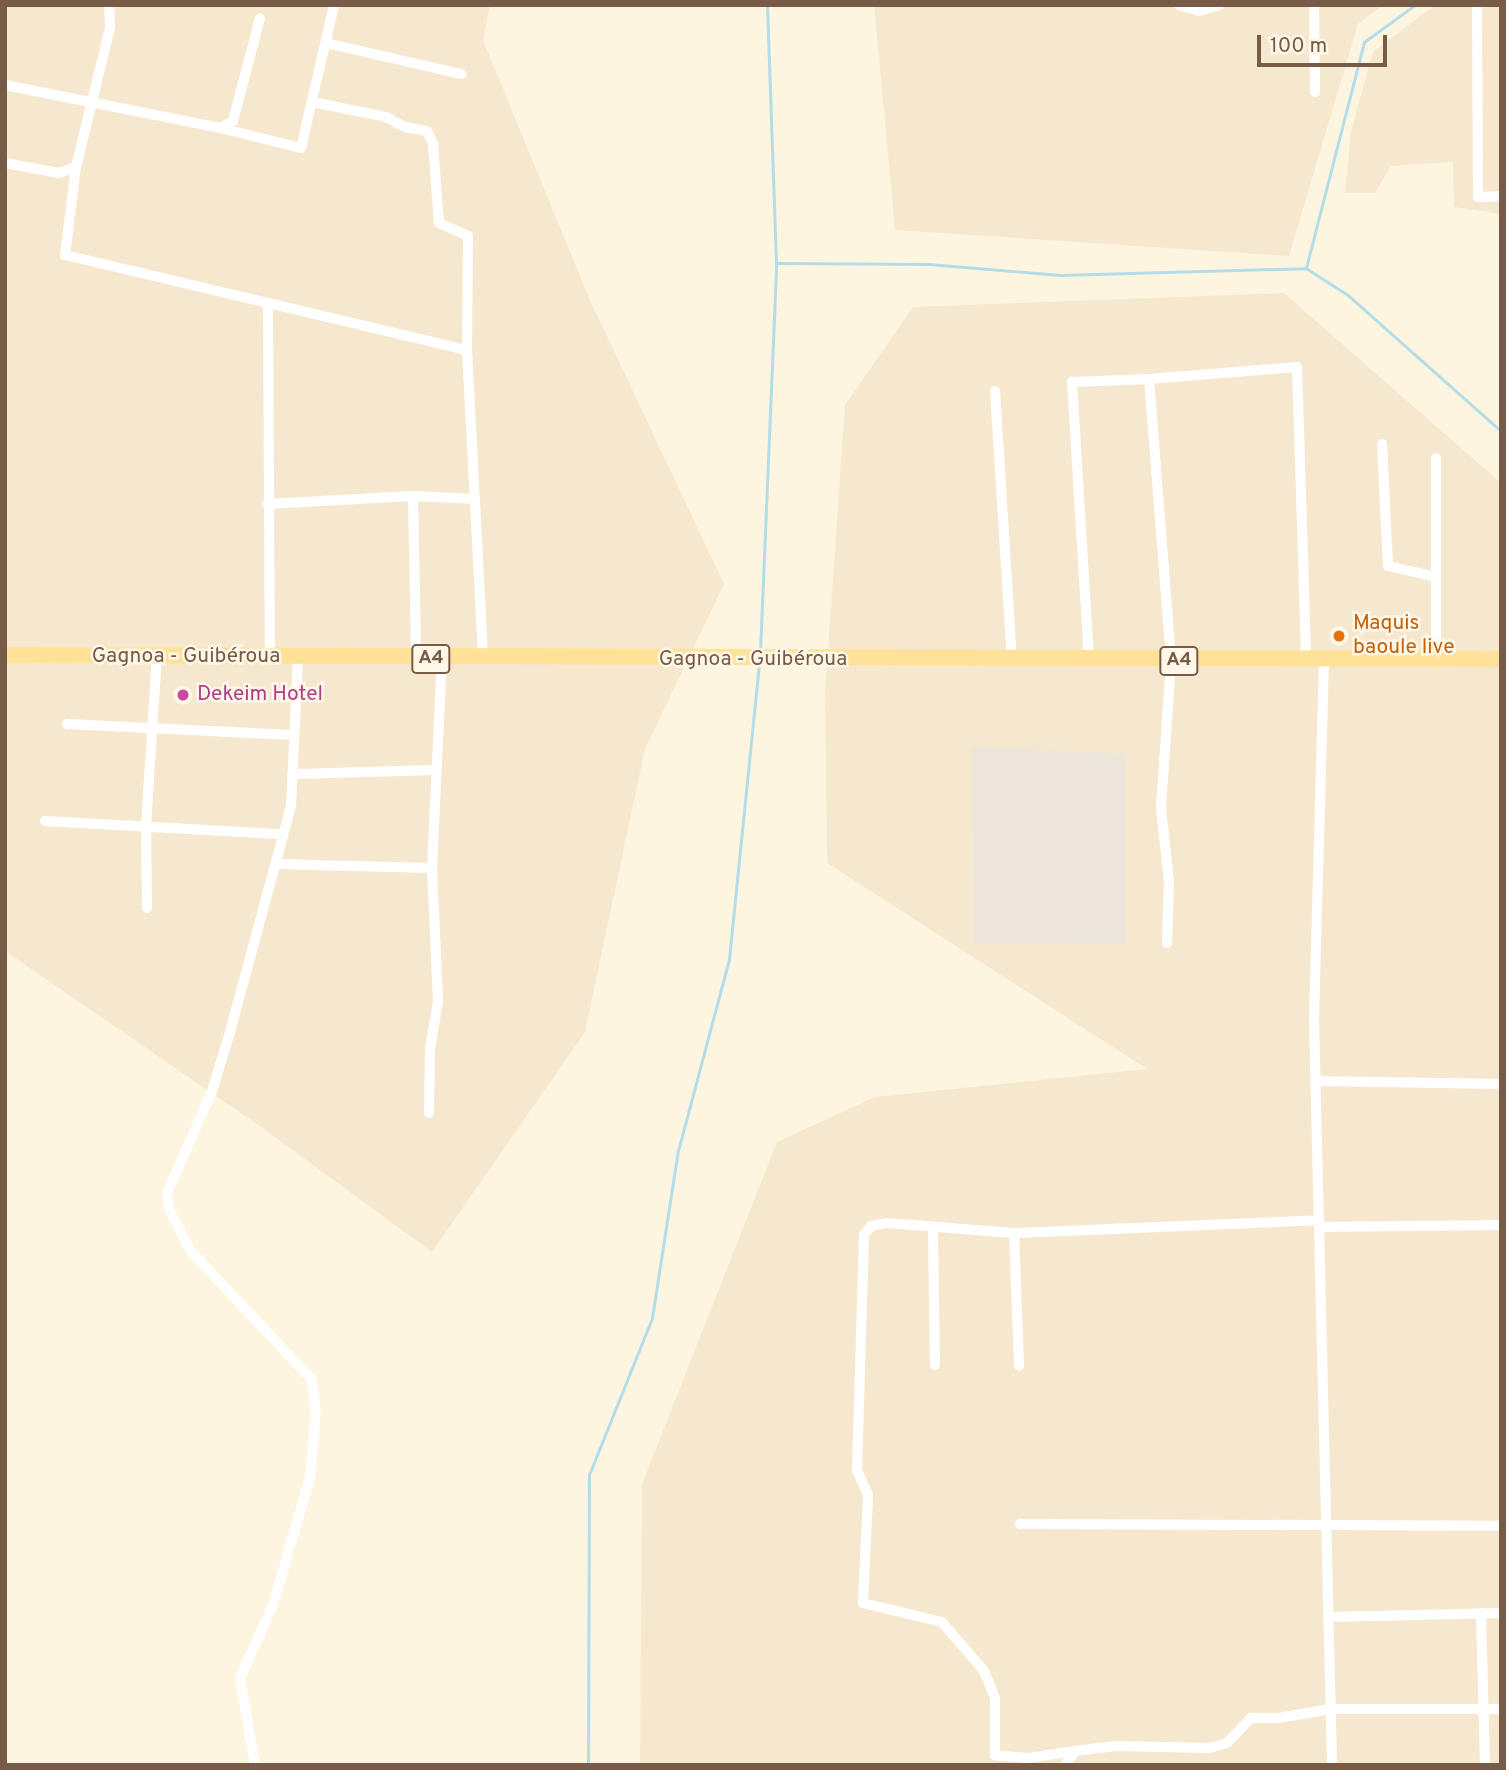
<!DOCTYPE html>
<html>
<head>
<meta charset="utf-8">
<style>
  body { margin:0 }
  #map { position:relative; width:1506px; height:1770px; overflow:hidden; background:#fef5e1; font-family:Overpass,sans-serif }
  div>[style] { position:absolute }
  .residential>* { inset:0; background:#f6e8cf }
  .industrial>* { inset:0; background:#ece6dd }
  .stream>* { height:2.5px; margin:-1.25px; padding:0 1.25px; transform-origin:1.25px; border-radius:1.25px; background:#b4dde9 }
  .minor>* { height:10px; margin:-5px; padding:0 5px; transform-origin:5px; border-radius:5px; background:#fff }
  .primary>* { height:16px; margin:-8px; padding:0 8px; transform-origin:8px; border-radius:8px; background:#ffe197 }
  .dots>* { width:19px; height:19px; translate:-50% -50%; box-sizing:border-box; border:4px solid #fff8e9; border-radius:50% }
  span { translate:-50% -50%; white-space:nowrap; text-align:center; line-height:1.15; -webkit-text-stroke:5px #fff8e9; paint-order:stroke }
  .shield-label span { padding:2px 5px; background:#fff8e9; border:2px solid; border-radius:5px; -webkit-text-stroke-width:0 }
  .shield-label { font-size:19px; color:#785b46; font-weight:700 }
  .food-label { font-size:21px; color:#c56008 }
  .left { translate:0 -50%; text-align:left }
  .street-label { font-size:21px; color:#785b46 }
  .hotel-label { font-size:21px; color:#b23c85 }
  .frame { position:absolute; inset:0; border:7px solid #785b46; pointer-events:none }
  .scale { position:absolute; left:1257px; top:35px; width:130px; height:32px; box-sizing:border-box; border:4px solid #785b46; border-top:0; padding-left:9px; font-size:21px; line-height:24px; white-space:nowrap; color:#785b46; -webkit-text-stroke:5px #fff8e9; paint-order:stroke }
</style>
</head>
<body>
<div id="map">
  <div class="residential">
    <i style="clip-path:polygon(5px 5px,490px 5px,483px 40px,589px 298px,724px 584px,645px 749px,585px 1032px,432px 1252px,261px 1127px,5px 951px)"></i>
    <i style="clip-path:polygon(874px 5px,1383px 5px,1358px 24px,1289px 256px,895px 230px)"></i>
    <i style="clip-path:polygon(1435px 5px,1501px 5px,1501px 214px,1454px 207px,1453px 162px,1391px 166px,1375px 193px,1345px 193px,1351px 131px,1373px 52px)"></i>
    <i style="clip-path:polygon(1284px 293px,1501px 483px,1501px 1765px,640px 1765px,642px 1484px,777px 1142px,875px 1097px,1147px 1069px,827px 863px,825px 692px,845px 405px,913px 307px)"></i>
  </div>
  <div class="industrial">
    <i style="clip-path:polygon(972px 747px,1125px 754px,1126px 943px,974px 944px)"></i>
  </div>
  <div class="stream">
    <i style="left:777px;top:263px;width:152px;rotate:0.4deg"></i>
    <i style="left:929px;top:264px;width:132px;rotate:4.8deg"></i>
    <i style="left:1061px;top:275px;width:245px;rotate:-1.6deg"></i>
    <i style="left:1306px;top:268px;width:233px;rotate:-75.6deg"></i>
    <i style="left:1364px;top:42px;width:63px;rotate:-36deg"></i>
    <i style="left:1306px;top:268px;width:50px;rotate:32.7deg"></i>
    <i style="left:1348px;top:295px;width:205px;rotate:41.6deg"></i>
    <i style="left:760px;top:652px;width:389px;rotate:-87.6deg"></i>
    <i style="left:776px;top:263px;width:258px;rotate:-92deg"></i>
    <i style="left:588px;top:1765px;width:290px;rotate:-89.8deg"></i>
    <i style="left:589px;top:1475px;width:169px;rotate:-68.1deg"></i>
    <i style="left:652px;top:1318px;width:169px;rotate:-81.2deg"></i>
    <i style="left:678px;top:1151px;width:199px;rotate:-75.1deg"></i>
    <i style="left:729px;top:959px;width:299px;rotate:-84.2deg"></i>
  </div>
  <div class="minor">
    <i style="left:1179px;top:5px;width:21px;rotate:17deg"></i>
    <i style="left:1199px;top:11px;width:21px;rotate:-17deg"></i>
    <i style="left:1314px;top:5px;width:87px;rotate:89.3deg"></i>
    <i style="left:1477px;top:5px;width:192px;rotate:89.7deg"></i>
    <i style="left:1478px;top:197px;width:23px;rotate:-2deg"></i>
    <i style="left:326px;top:43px;width:139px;rotate:12.9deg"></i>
    <i style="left:5px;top:85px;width:219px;rotate:11.3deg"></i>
    <i style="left:220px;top:128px;width:15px;rotate:-28deg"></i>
    <i style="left:233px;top:121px;width:106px;rotate:-75.3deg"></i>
    <i style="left:312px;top:102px;width:76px;rotate:11.5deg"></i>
    <i style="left:386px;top:117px;width:21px;rotate:28deg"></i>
    <i style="left:405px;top:127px;width:22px;rotate:10deg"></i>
    <i style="left:427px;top:131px;width:14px;rotate:65deg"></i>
    <i style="left:433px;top:144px;width:79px;rotate:85.7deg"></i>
    <i style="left:439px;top:223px;width:32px;rotate:24deg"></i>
    <i style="left:468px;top:236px;width:114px;rotate:90.5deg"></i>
    <i style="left:467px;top:350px;width:309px;rotate:87deg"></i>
    <i style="left:220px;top:128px;width:83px;rotate:13.9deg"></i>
    <i style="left:301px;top:148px;width:147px;rotate:-77deg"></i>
    <i style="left:5px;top:163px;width:55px;rotate:10.5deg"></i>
    <i style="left:59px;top:173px;width:18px;rotate:-19deg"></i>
    <i style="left:76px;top:167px;width:143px;rotate:-76.3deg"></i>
    <i style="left:110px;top:28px;width:23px;rotate:-92deg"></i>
    <i style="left:76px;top:167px;width:89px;rotate:97.1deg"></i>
    <i style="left:65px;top:255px;width:413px;rotate:13.3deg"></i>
    <i style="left:268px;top:303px;width:355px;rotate:89.7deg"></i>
    <i style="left:1149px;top:379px;width:148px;rotate:-4.6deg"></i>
    <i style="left:1297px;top:367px;width:293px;rotate:88.2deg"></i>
    <i style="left:995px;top:391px;width:270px;rotate:86.4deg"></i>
    <i style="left:1382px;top:444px;width:122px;rotate:87.2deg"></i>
    <i style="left:1388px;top:566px;width:49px;rotate:12.9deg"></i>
    <i style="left:413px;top:496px;width:163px;rotate:88.9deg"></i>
    <i style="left:267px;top:504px;width:146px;rotate:-3.1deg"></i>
    <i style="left:413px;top:496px;width:62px;rotate:2.8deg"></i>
    <i style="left:1089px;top:660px;width:279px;rotate:-93.5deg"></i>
    <i style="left:1072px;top:382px;width:77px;rotate:-2.2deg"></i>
    <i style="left:1149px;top:379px;width:283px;rotate:85.5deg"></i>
    <i style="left:1171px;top:661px;width:148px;rotate:93.9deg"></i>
    <i style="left:1161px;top:809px;width:71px;rotate:83.6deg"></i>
    <i style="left:1169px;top:880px;width:63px;rotate:91.8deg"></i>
    <i style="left:1324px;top:660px;width:361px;rotate:91.6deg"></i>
    <i style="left:1314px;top:1021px;width:744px;rotate:88.61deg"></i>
    <i style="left:1436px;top:660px;width:202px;rotate:-90deg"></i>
    <i style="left:67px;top:724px;width:226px;rotate:2.8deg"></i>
    <i style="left:295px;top:774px;width:140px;rotate:-1.6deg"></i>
    <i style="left:45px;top:821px;width:235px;rotate:3.2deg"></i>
    <i style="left:276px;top:864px;width:156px;rotate:1.5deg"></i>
    <i style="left:147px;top:908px;width:83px;rotate:-90.7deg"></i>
    <i style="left:146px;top:825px;width:168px;rotate:-86.3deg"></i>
    <i style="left:1315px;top:1081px;width:186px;rotate:0.9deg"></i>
    <i style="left:429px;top:1113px;width:64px;rotate:-89.1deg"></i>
    <i style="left:430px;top:1049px;width:49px;rotate:-80.5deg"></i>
    <i style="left:438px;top:1001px;width:133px;rotate:-92.6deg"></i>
    <i style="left:432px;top:868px;width:209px;rotate:-87.3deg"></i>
    <i style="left:1320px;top:1227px;width:181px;rotate:-0.6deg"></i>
    <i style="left:933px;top:1229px;width:136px;rotate:89.2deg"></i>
    <i style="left:1014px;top:1233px;width:133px;rotate:87.8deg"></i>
    <i style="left:1020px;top:1524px;width:481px;rotate:0.2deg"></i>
    <i style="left:1481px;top:1613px;width:152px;rotate:88.5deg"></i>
    <i style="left:1328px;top:1617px;width:173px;rotate:-1.3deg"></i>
    <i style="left:1075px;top:1751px;width:49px;rotate:171.7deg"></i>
    <i style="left:1027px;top:1758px;width:32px;rotate:-175deg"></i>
    <i style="left:995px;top:1755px;width:57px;rotate:-90deg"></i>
    <i style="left:995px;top:1698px;width:29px;rotate:-112deg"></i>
    <i style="left:984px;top:1671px;width:65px;rotate:-130.6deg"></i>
    <i style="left:942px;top:1622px;width:81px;rotate:-166.5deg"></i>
    <i style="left:863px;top:1603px;width:108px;rotate:-87.3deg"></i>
    <i style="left:868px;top:1495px;width:27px;rotate:-114deg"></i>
    <i style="left:857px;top:1470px;width:235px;rotate:-88.3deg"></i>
    <i style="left:864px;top:1235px;width:11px;rotate:-52deg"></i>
    <i style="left:871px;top:1226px;width:16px;rotate:-11deg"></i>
    <i style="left:887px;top:1223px;width:127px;rotate:4.5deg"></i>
    <i style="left:1014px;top:1233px;width:305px;rotate:-2.4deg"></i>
    <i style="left:255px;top:1765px;width:88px;rotate:-99.8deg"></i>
    <i style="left:240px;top:1678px;width:80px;rotate:-65.7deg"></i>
    <i style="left:273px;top:1605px;width:132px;rotate:-73.8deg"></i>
    <i style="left:310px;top:1478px;width:65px;rotate:-84.7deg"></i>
    <i style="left:316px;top:1413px;width:33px;rotate:-97deg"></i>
    <i style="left:312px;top:1380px;width:178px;rotate:-133.2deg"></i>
    <i style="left:190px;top:1250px;width:46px;rotate:-117.1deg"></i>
    <i style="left:169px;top:1209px;width:16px;rotate:-97deg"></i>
    <i style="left:167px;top:1193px;width:111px;rotate:-66.2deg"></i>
    <i style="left:212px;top:1091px;width:62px;rotate:-73deg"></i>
    <i style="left:230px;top:1032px;width:234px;rotate:-74.9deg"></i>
    <i style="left:291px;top:806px;width:148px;rotate:-87.3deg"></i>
    <i style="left:1065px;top:1765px;width:17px;rotate:-54deg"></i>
    <i style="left:1075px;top:1751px;width:41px;rotate:-7deg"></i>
    <i style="left:1116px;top:1746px;width:94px;rotate:1.2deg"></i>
    <i style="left:1210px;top:1748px;width:18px;rotate:-16deg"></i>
    <i style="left:1227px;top:1743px;width:35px;rotate:-46deg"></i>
    <i style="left:1251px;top:1718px;width:28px"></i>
    <i style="left:1279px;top:1718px;width:52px;rotate:-10deg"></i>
    <i style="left:1330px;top:1709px;width:171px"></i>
  </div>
  <div class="primary">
    <i style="left:5px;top:655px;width:1496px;rotate:0.15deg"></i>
  </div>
  <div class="dots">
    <i style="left:1339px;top:636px;background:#e8710a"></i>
    <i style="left:183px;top:695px;background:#d1479c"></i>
  </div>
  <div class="shield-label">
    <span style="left:431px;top:659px">A4</span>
    <span style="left:1179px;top:661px">A4</span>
  </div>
  <div class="food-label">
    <span class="left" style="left:1353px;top:636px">Maquis<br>baoule live</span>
  </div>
  <div class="street-label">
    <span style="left:186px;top:657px">Gagnoa - Guibéroua</span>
    <span style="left:753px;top:660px">Gagnoa - Guibéroua</span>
  </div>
  <div class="hotel-label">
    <span class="left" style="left:197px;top:695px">Dekeim Hotel</span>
  </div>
  <div class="frame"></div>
  <div class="scale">100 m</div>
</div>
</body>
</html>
